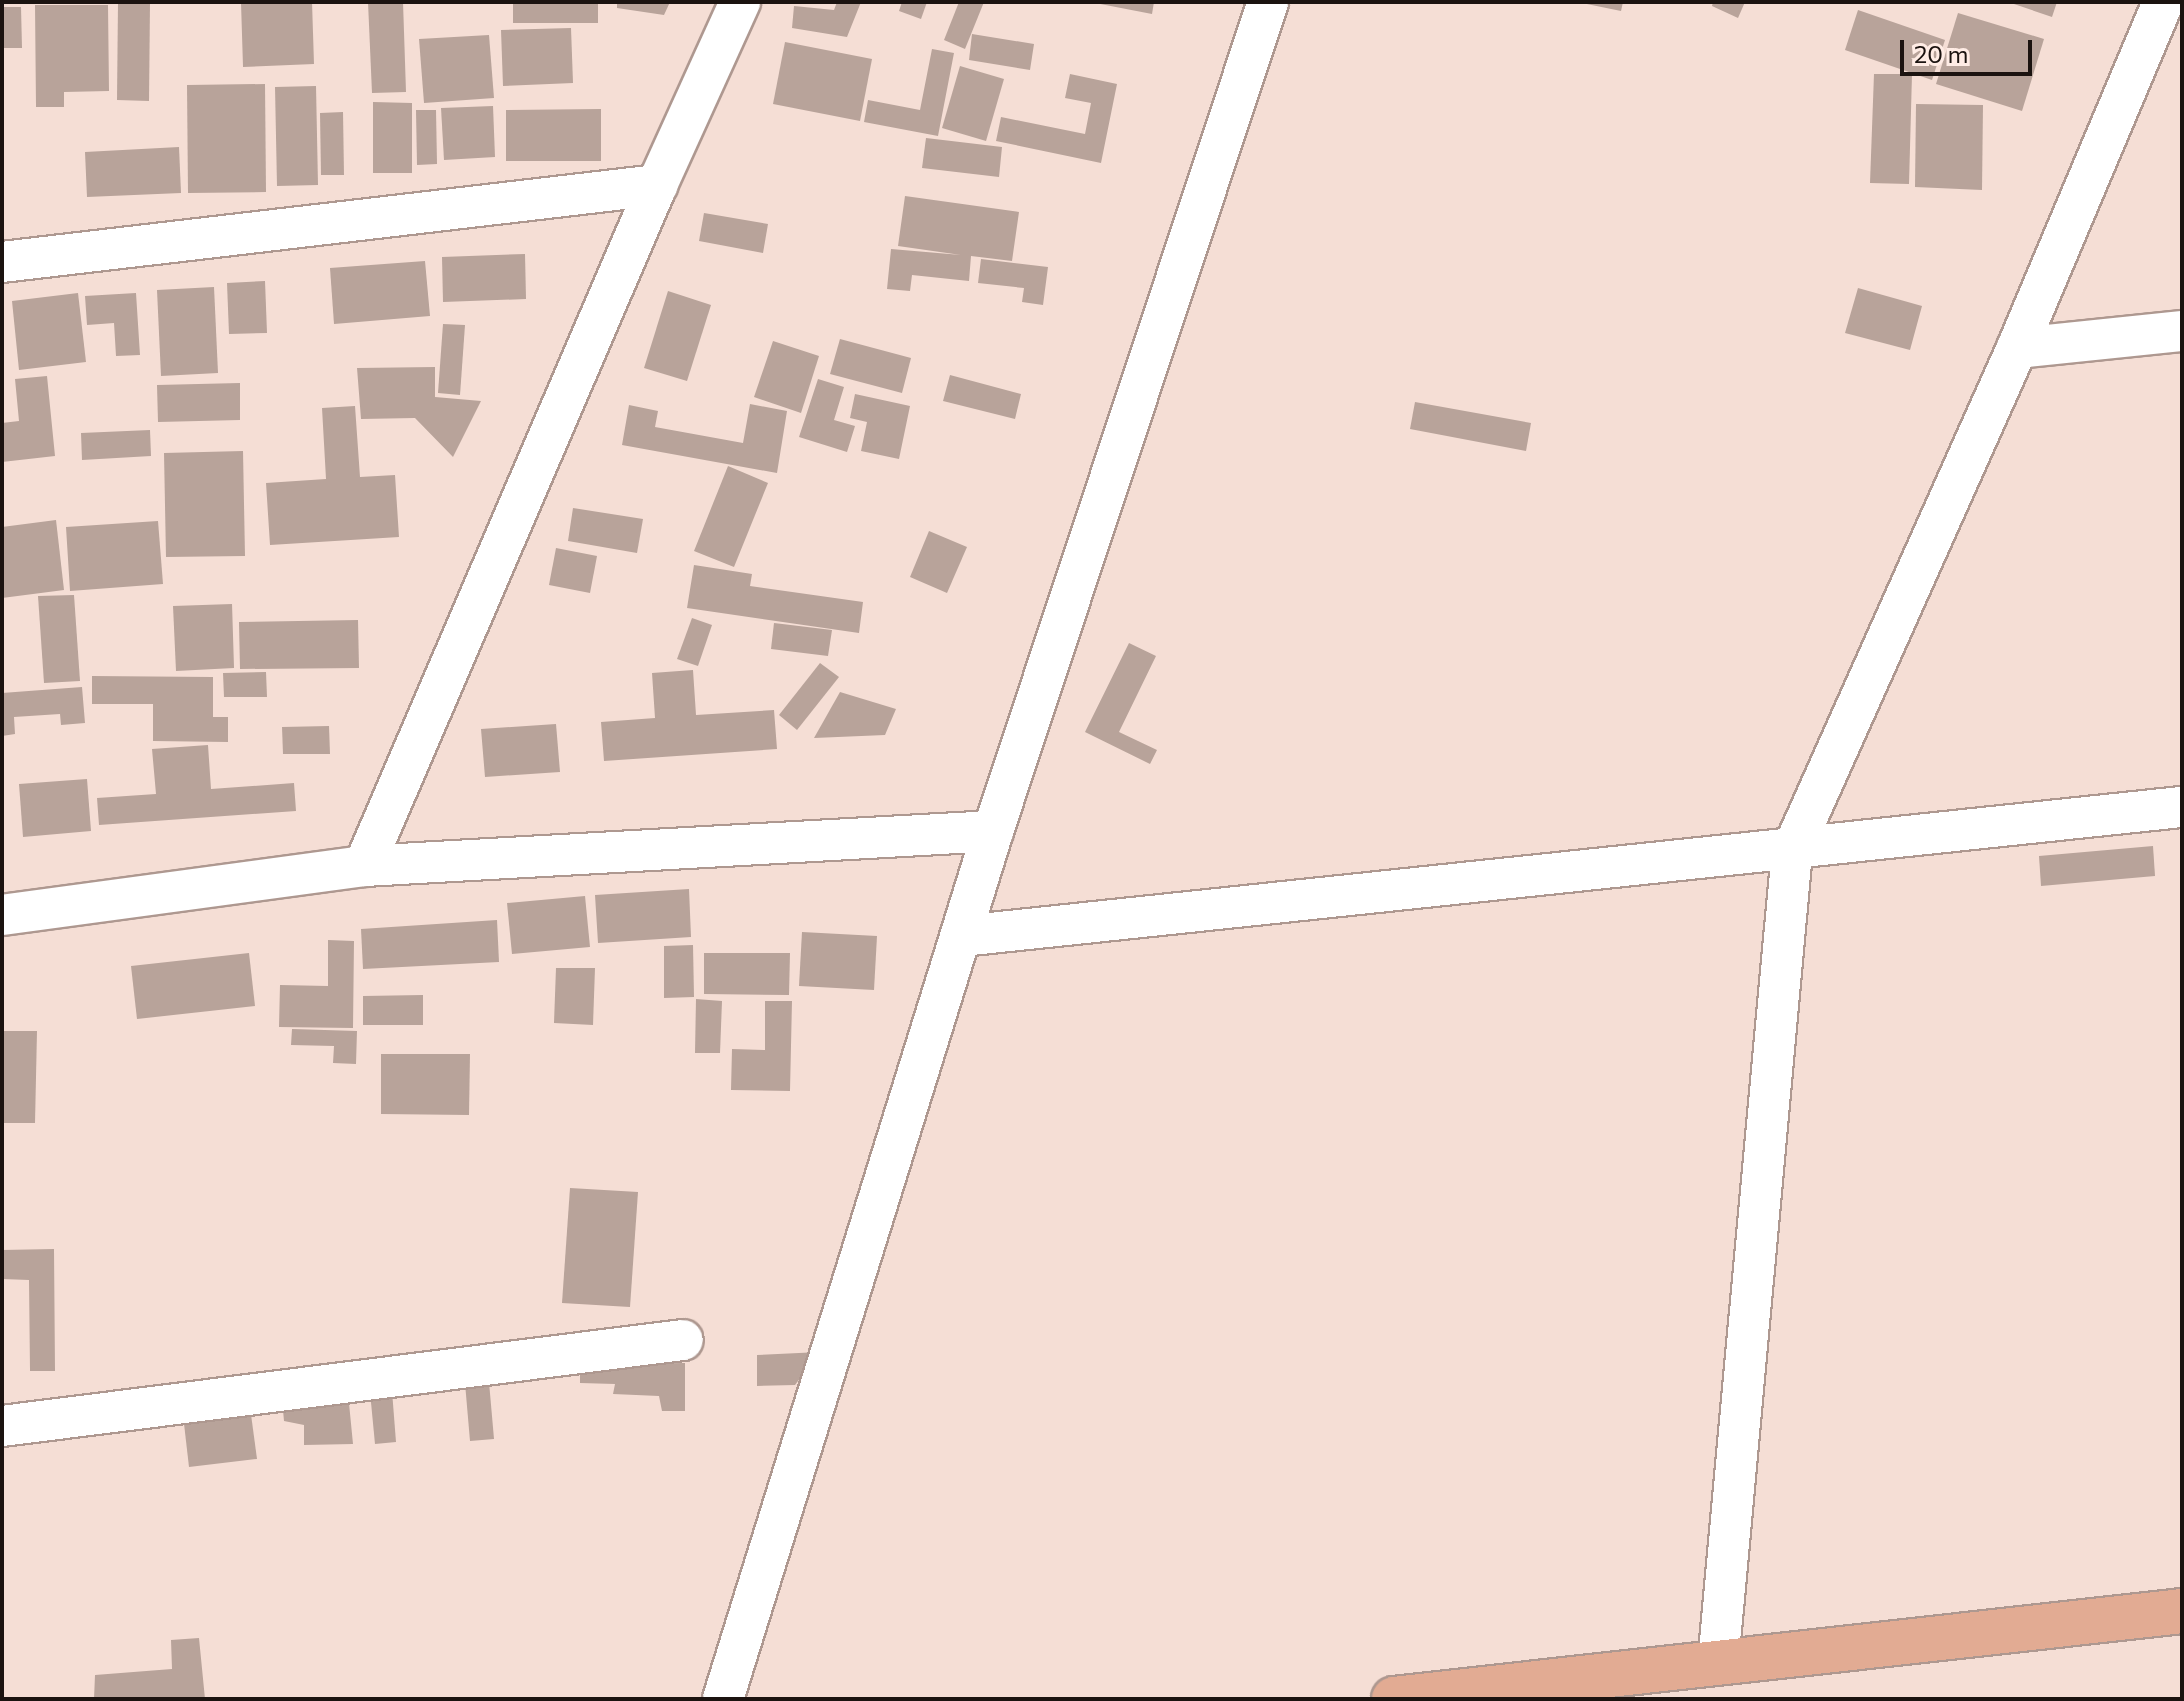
<!DOCTYPE html>
<html>
<head>
<meta charset="utf-8">
<style>
  body { margin:0 }
  #map { position:relative; width:2184px; height:1701px; overflow:hidden; background:#f5ded5; font-family:Commissioner,sans-serif }
  div>[style] { position:absolute }
  .building>* { inset:0; background:#b8a39a }
  .roads { filter:drop-shadow(2px 0 #ae9890) drop-shadow(-2px 0 #ae9890) drop-shadow(0 2px #ae9890) drop-shadow(0 -2px #ae9890) }
  .minor>* { height:40px; margin:-20px; padding:0 20px; transform-origin:20px; border-radius:20px; background:#fff }
  .primary>* { height:44px; margin:-22px; padding:0 22px; transform-origin:22px; border-radius:22px; background:#e2ab93 }
  span { translate:-50% -50%; white-space:nowrap; text-align:center; line-height:1.15; -webkit-text-stroke:6px #ffece5; paint-order:stroke }
  .frame { position:absolute; inset:0; border:4px solid #1b1310; pointer-events:none }
  .scale { position:absolute; left:1900px; top:40px; width:132px; height:36px; box-sizing:border-box; border:4px solid #1b1310; border-top:0; padding-left:10px; font-size:24px; line-height:28px; white-space:nowrap; color:#1b1310; -webkit-text-stroke:6px #ffece5; paint-order:stroke }
</style>
</head>
<body>
<div id="map">
  <div class="building">
    <i style="clip-path:polygon(118px 2px,150px 2px,149px 101px,117px 100px)"></i>
    <i style="clip-path:polygon(241px 2px,312px 2px,314px 64px,243px 67px)"></i>
    <i style="clip-path:polygon(368px 2px,403px 2px,406px 92px,372px 93px)"></i>
    <i style="clip-path:polygon(513px 2px,598px 2px,598px 23px,513px 23px)"></i>
    <i style="clip-path:polygon(617px 2px,670px 2px,664px 15px,617px 8px)"></i>
    <i style="clip-path:polygon(837px 2px,861px 2px,847px 37px,792px 28px,794px 6px,834px 10px)"></i>
    <i style="clip-path:polygon(902px 2px,927px 2px,921px 19px,899px 11px)"></i>
    <i style="clip-path:polygon(959px 2px,984px 2px,965px 49px,944px 40px)"></i>
    <i style="clip-path:polygon(1090px 2px,1154px 2px,1152px 14px)"></i>
    <i style="clip-path:polygon(1577px 2px,1623px 2px,1621px 11px)"></i>
    <i style="clip-path:polygon(1713px 2px,1745px 2px,1738px 18px,1712px 6px)"></i>
    <i style="clip-path:polygon(2008px 2px,2057px 2px,2052px 17px)"></i>
    <i style="clip-path:polygon(35px 5px,108px 5px,109px 91px,64px 92px,64px 107px,36px 107px)"></i>
    <i style="clip-path:polygon(2px 7px,21px 7px,22px 48px,2px 48px)"></i>
    <i style="clip-path:polygon(1858px 10px,1945px 40px,1932px 80px,1845px 50px)"></i>
    <i style="clip-path:polygon(1958px 13px,2044px 39px,2022px 111px,1936px 84px)"></i>
    <i style="clip-path:polygon(571px 28px,573px 83px,503px 86px,501px 30px)"></i>
    <i style="clip-path:polygon(972px 34px,1034px 44px,1030px 70px,969px 60px)"></i>
    <i style="clip-path:polygon(489px 35px,494px 98px,424px 103px,419px 39px)"></i>
    <i style="clip-path:polygon(785px 42px,872px 59px,860px 121px,773px 104px)"></i>
    <i style="clip-path:polygon(932px 49px,954px 53px,938px 136px,864px 122px,868px 100px,920px 110px)"></i>
    <i style="clip-path:polygon(960px 66px,1004px 79px,986px 141px,942px 128px)"></i>
    <i style="clip-path:polygon(1070px 74px,1117px 84px,1101px 163px,996px 141px,1001px 117px,1085px 134px,1091px 103px,1065px 98px)"></i>
    <i style="clip-path:polygon(1874px 74px,1912px 74px,1909px 184px,1870px 183px)"></i>
    <i style="clip-path:polygon(265px 84px,266px 192px,188px 193px,187px 85px)"></i>
    <i style="clip-path:polygon(316px 86px,318px 185px,277px 186px,275px 87px)"></i>
    <i style="clip-path:polygon(373px 102px,412px 103px,412px 173px,373px 173px)"></i>
    <i style="clip-path:polygon(1916px 104px,1983px 105px,1982px 190px,1915px 187px)"></i>
    <i style="clip-path:polygon(493px 106px,495px 157px,444px 160px,441px 108px)"></i>
    <i style="clip-path:polygon(601px 109px,601px 161px,506px 161px,506px 110px)"></i>
    <i style="clip-path:polygon(416px 110px,436px 110px,437px 164px,417px 165px)"></i>
    <i style="clip-path:polygon(343px 112px,344px 175px,321px 175px,320px 113px)"></i>
    <i style="clip-path:polygon(926px 138px,1002px 147px,999px 177px,922px 168px)"></i>
    <i style="clip-path:polygon(179px 147px,181px 193px,87px 197px,85px 152px)"></i>
    <i style="clip-path:polygon(905px 196px,1019px 212px,1012px 261px,971px 256px,969px 281px,912px 275px,910px 291px,887px 289px,891px 249px,961px 255px,898px 246px)"></i>
    <i style="clip-path:polygon(704px 213px,768px 224px,763px 253px,699px 241px)"></i>
    <i style="clip-path:polygon(525px 254px,526px 299px,443px 302px,442px 257px)"></i>
    <i style="clip-path:polygon(981px 259px,1048px 267px,1043px 305px,1022px 302px,1024px 288px,978px 283px)"></i>
    <i style="clip-path:polygon(425px 261px,430px 316px,334px 324px,330px 268px)"></i>
    <i style="clip-path:polygon(265px 281px,267px 333px,229px 334px,227px 283px)"></i>
    <i style="clip-path:polygon(214px 287px,218px 373px,161px 376px,157px 290px)"></i>
    <i style="clip-path:polygon(1858px 288px,1922px 306px,1910px 350px,1845px 333px)"></i>
    <i style="clip-path:polygon(668px 291px,711px 305px,687px 381px,644px 368px)"></i>
    <i style="clip-path:polygon(78px 293px,86px 362px,19px 370px,12px 301px)"></i>
    <i style="clip-path:polygon(136px 293px,140px 355px,116px 356px,114px 323px,87px 325px,85px 296px)"></i>
    <i style="clip-path:polygon(443px 324px,465px 325px,460px 395px,438px 393px)"></i>
    <i style="clip-path:polygon(840px 339px,911px 358px,902px 393px,830px 374px)"></i>
    <i style="clip-path:polygon(773px 341px,819px 356px,801px 413px,754px 397px)"></i>
    <i style="clip-path:polygon(435px 367px,435px 397px,481px 401px,453px 457px,415px 418px,361px 419px,357px 368px)"></i>
    <i style="clip-path:polygon(950px 375px,1021px 394px,1015px 419px,943px 401px)"></i>
    <i style="clip-path:polygon(47px 376px,55px 456px,2px 462px,2px 423px,19px 421px,15px 379px)"></i>
    <i style="clip-path:polygon(818px 379px,844px 387px,834px 420px,855px 426px,847px 452px,799px 437px)"></i>
    <i style="clip-path:polygon(240px 383px,240px 420px,158px 422px,157px 385px)"></i>
    <i style="clip-path:polygon(855px 394px,910px 406px,899px 459px,861px 451px,867px 422px,850px 418px)"></i>
    <i style="clip-path:polygon(1415px 402px,1531px 423px,1526px 451px,1410px 429px)"></i>
    <i style="clip-path:polygon(750px 404px,787px 411px,777px 473px,622px 445px,629px 405px,658px 411px,655px 427px,743px 443px)"></i>
    <i style="clip-path:polygon(355px 406px,360px 477px,395px 475px,399px 537px,270px 545px,266px 483px,326px 479px,322px 408px)"></i>
    <i style="clip-path:polygon(150px 430px,151px 456px,82px 460px,81px 433px)"></i>
    <i style="clip-path:polygon(243px 451px,245px 556px,166px 557px,164px 453px)"></i>
    <i style="clip-path:polygon(728px 466px,768px 483px,734px 567px,694px 551px)"></i>
    <i style="clip-path:polygon(573px 508px,643px 519px,637px 553px,568px 541px)"></i>
    <i style="clip-path:polygon(56px 520px,64px 590px,2px 598px,2px 527px)"></i>
    <i style="clip-path:polygon(158px 521px,163px 584px,70px 591px,66px 527px)"></i>
    <i style="clip-path:polygon(929px 531px,967px 547px,947px 593px,910px 577px)"></i>
    <i style="clip-path:polygon(556px 548px,597px 556px,590px 593px,549px 585px)"></i>
    <i style="clip-path:polygon(694px 565px,752px 574px,750px 586px,863px 602px,859px 633px,687px 608px)"></i>
    <i style="clip-path:polygon(74px 595px,80px 681px,44px 683px,38px 596px)"></i>
    <i style="clip-path:polygon(232px 604px,234px 668px,176px 671px,173px 606px)"></i>
    <i style="clip-path:polygon(692px 618px,712px 625px,698px 666px,677px 659px)"></i>
    <i style="clip-path:polygon(358px 620px,359px 668px,240px 669px,239px 622px)"></i>
    <i style="clip-path:polygon(774px 623px,832px 630px,828px 656px,771px 649px)"></i>
    <i style="clip-path:polygon(1129px 643px,1156px 656px,1119px 732px,1157px 750px,1150px 764px,1085px 732px)"></i>
    <i style="clip-path:polygon(820px 663px,839px 677px,797px 730px,779px 715px)"></i>
    <i style="clip-path:polygon(693px 670px,696px 715px,774px 710px,777px 749px,604px 761px,601px 722px,655px 718px,652px 673px)"></i>
    <i style="clip-path:polygon(266px 672px,267px 697px,224px 697px,223px 673px)"></i>
    <i style="clip-path:polygon(92px 676px,213px 677px,213px 717px,228px 717px,228px 742px,153px 741px,153px 704px,92px 704px)"></i>
    <i style="clip-path:polygon(82px 687px,85px 723px,61px 725px,60px 714px,14px 717px,15px 734px,2px 736px,2px 693px)"></i>
    <i style="clip-path:polygon(840px 692px,896px 709px,885px 735px,814px 738px)"></i>
    <i style="clip-path:polygon(556px 724px,560px 772px,485px 777px,481px 729px)"></i>
    <i style="clip-path:polygon(329px 726px,330px 754px,283px 754px,282px 727px)"></i>
    <i style="clip-path:polygon(208px 745px,211px 789px,294px 783px,296px 811px,99px 825px,97px 798px,156px 794px,152px 749px)"></i>
    <i style="clip-path:polygon(87px 779px,91px 831px,23px 837px,19px 784px)"></i>
    <i style="clip-path:polygon(2153px 846px,2155px 876px,2041px 886px,2039px 856px)"></i>
    <i style="clip-path:polygon(689px 889px,691px 937px,598px 943px,595px 895px)"></i>
    <i style="clip-path:polygon(585px 896px,590px 947px,512px 954px,507px 903px)"></i>
    <i style="clip-path:polygon(497px 920px,499px 962px,363px 969px,361px 929px)"></i>
    <i style="clip-path:polygon(802px 932px,877px 936px,874px 990px,799px 986px)"></i>
    <i style="clip-path:polygon(328px 940px,354px 941px,353px 1028px,279px 1027px,280px 985px,328px 986px)"></i>
    <i style="clip-path:polygon(693px 945px,694px 997px,664px 998px,664px 946px)"></i>
    <i style="clip-path:polygon(249px 953px,255px 1006px,137px 1019px,131px 966px)"></i>
    <i style="clip-path:polygon(704px 953px,790px 953px,789px 995px,704px 994px)"></i>
    <i style="clip-path:polygon(556px 968px,595px 968px,593px 1025px,554px 1023px)"></i>
    <i style="clip-path:polygon(423px 995px,423px 1025px,363px 1025px,363px 996px)"></i>
    <i style="clip-path:polygon(696px 999px,722px 1001px,720px 1053px,695px 1053px)"></i>
    <i style="clip-path:polygon(765px 1001px,792px 1001px,790px 1091px,731px 1090px,732px 1049px,765px 1050px)"></i>
    <i style="clip-path:polygon(292px 1029px,357px 1031px,356px 1064px,333px 1063px,334px 1046px,291px 1045px)"></i>
    <i style="clip-path:polygon(2px 1031px,37px 1031px,35px 1123px,2px 1123px)"></i>
    <i style="clip-path:polygon(381px 1054px,470px 1054px,469px 1115px,381px 1114px)"></i>
    <i style="clip-path:polygon(570px 1188px,638px 1192px,630px 1307px,562px 1303px)"></i>
    <i style="clip-path:polygon(54px 1249px,55px 1371px,30px 1371px,29px 1280px,2px 1279px,2px 1250px)"></i>
    <i style="clip-path:polygon(820px 1352px,795px 1385px,757px 1386px,757px 1355px)"></i>
    <i style="clip-path:polygon(685px 1363px,685px 1411px,662px 1411px,659px 1396px,613px 1394px,615px 1384px,580px 1383px,580px 1364px)"></i>
    <i style="clip-path:polygon(489px 1382px,494px 1439px,470px 1441px,465px 1383px)"></i>
    <i style="clip-path:polygon(392px 1391px,396px 1442px,375px 1444px,370px 1392px)"></i>
    <i style="clip-path:polygon(348px 1393px,353px 1444px,304px 1445px,304px 1425px,284px 1421px,282px 1399px)"></i>
    <i style="clip-path:polygon(250px 1407px,257px 1459px,189px 1467px,183px 1415px)"></i>
    <i style="clip-path:polygon(199px 1638px,205px 1699px,94px 1699px,95px 1675px,172px 1669px,171px 1640px)"></i>
  </div>
  <div class="roads">
    <div class="minor">
      <i style="left:2px;top:262px;width:660px;rotate:-6.7deg"></i>
      <i style="left:2017px;top:348px;width:166px;rotate:-5.9deg"></i>
      <i style="left:364px;top:866px;width:741px;rotate:-66.72deg"></i>
      <i style="left:657px;top:185px;width:201px;rotate:-65.6deg"></i>
      <i style="left:2px;top:915px;width:365px;rotate:-7.7deg"></i>
      <i style="left:364px;top:866px;width:630px;rotate:-3.18deg"></i>
      <i style="left:962px;top:936px;width:1227px;rotate:-6.04deg"></i>
      <i style="left:2px;top:1426px;width:686px;rotate:-7.2deg"></i>
      <i style="left:1718px;top:1663px;width:815px;rotate:-84.79deg"></i>
      <i style="left:1792px;top:851px;width:551px;rotate:-65.9deg"></i>
      <i style="left:2017px;top:348px;width:376px;rotate:-67.1deg"></i>
      <i style="left:723px;top:1699px;width:909px;rotate:-72.72deg"></i>
      <i style="left:993px;top:831px;width:873px;rotate:-71.65deg"></i>
    </div>
    <div class="primary">
      <i style="left:1394px;top:1699px;width:793px;rotate:-6.37deg"></i>
    </div>
  </div>
  <div class="frame"></div>
  <div class="scale">20 m</div>
</div>
</body>
</html>
